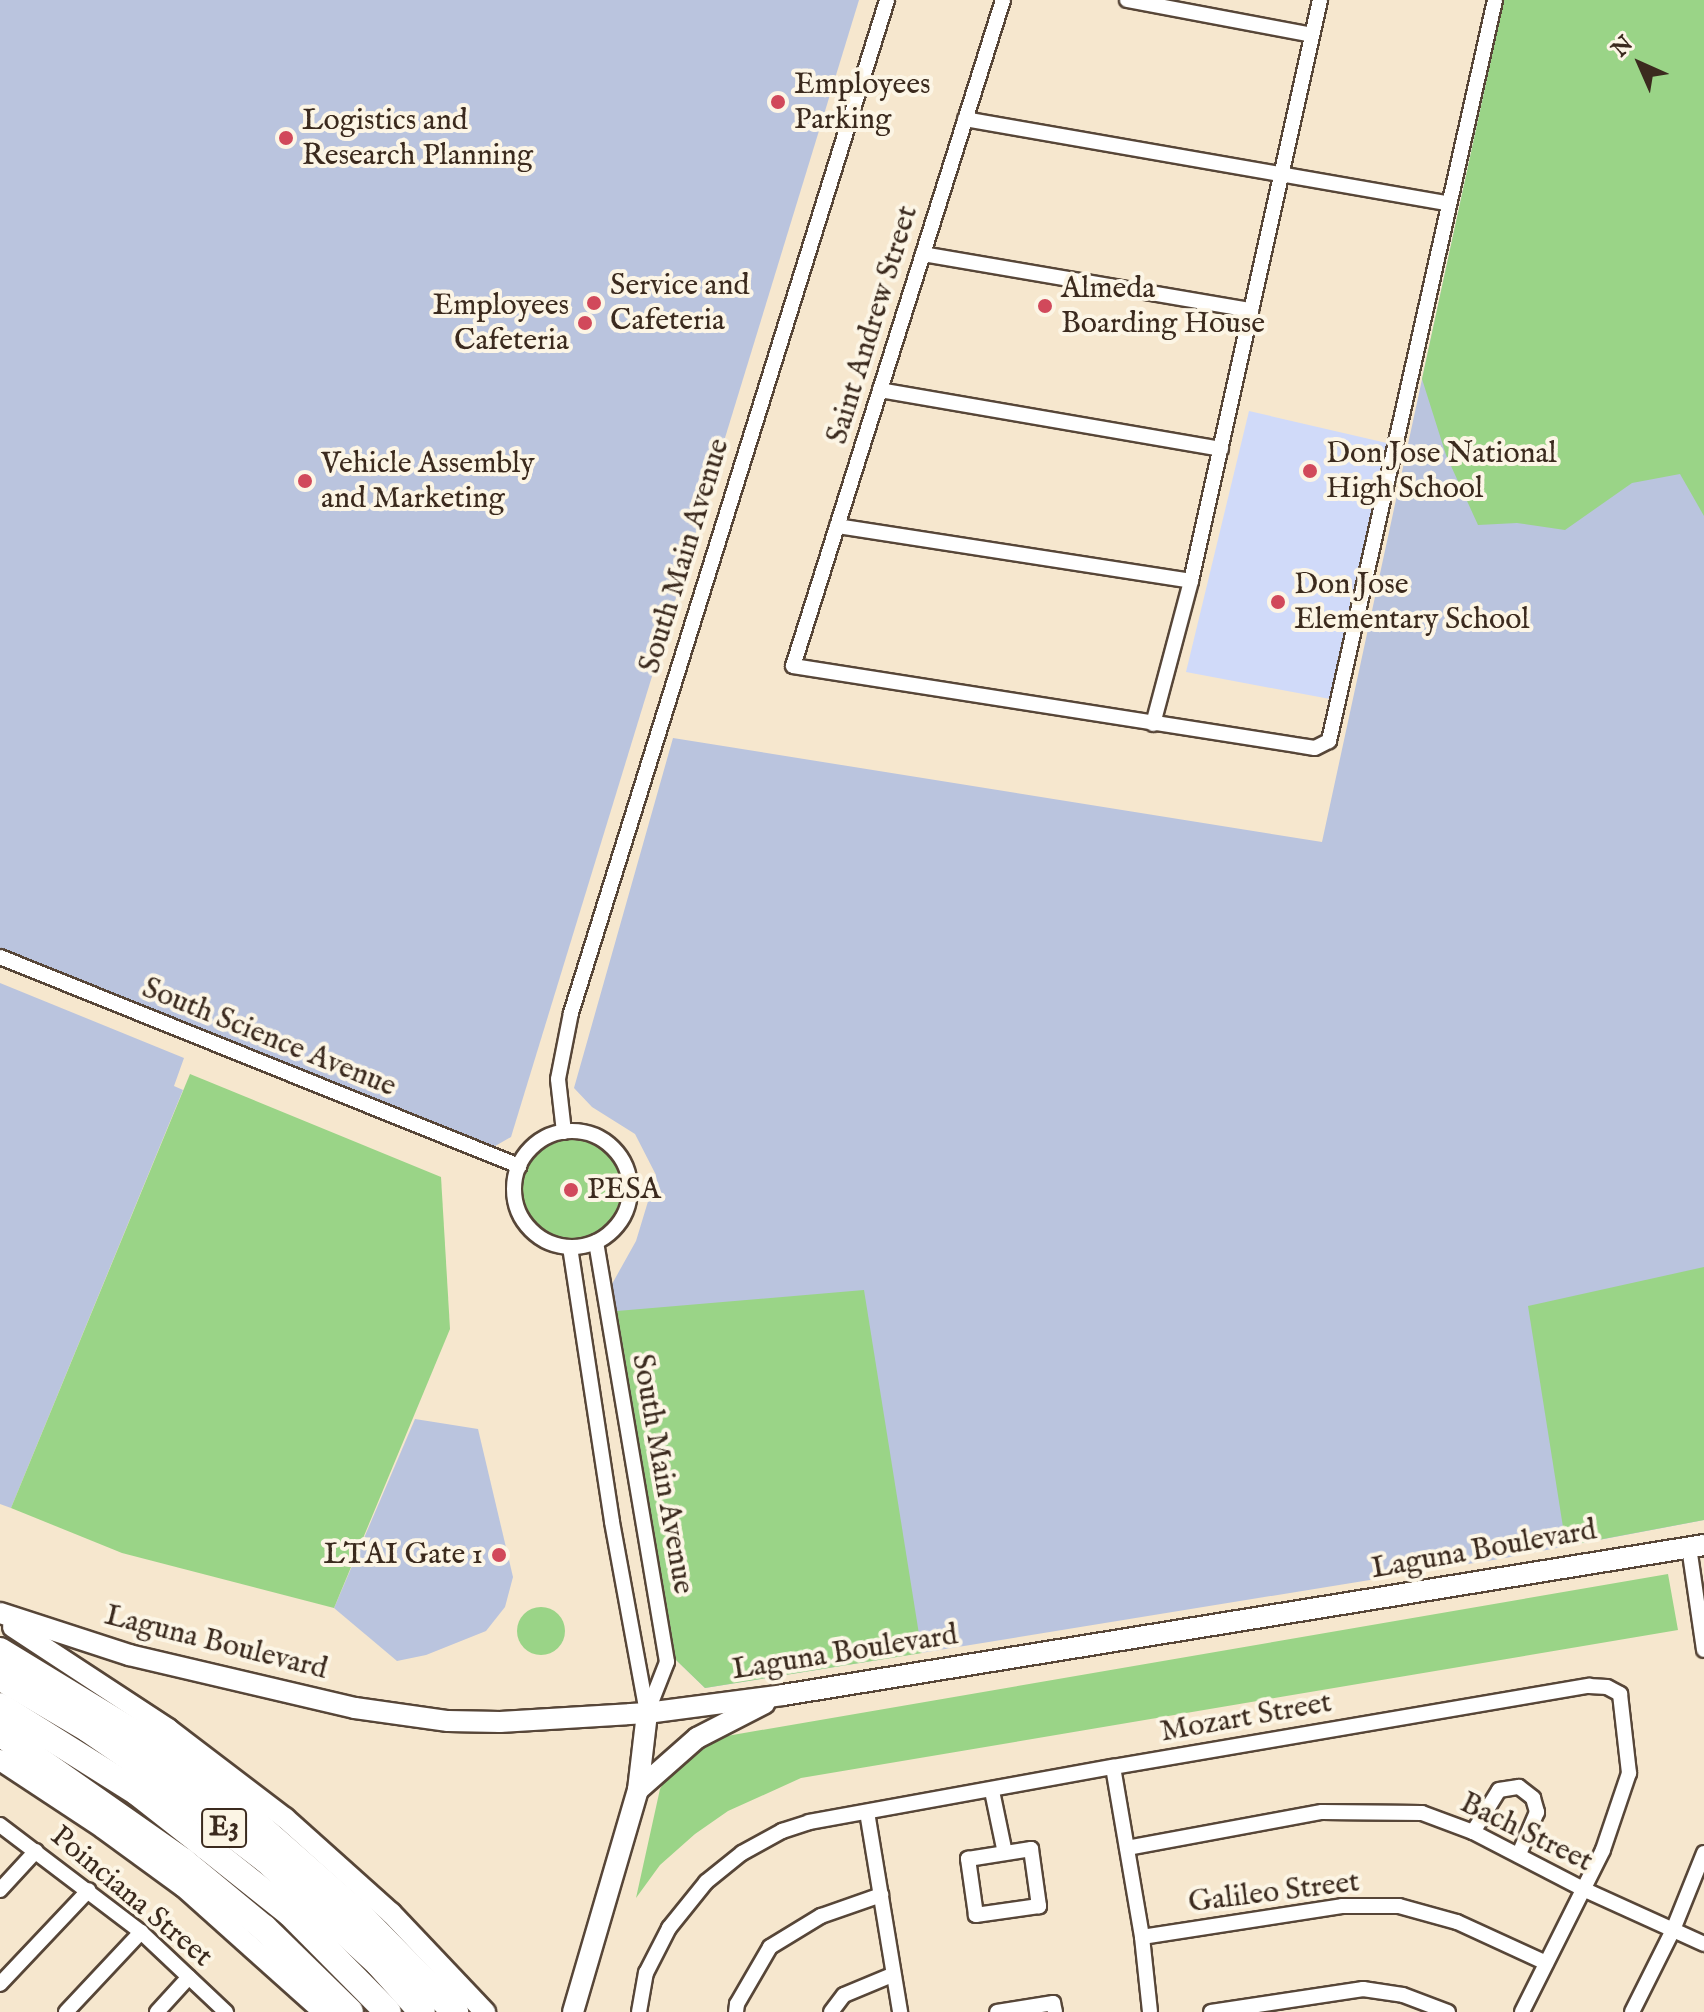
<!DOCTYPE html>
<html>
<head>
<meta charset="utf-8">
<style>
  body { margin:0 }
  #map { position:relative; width:1704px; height:2012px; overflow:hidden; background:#f6e7ce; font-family:"IM FELL English",serif }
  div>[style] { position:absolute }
  .built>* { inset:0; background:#d0daf9 }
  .industrial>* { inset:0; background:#bac4de }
  .green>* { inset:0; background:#9ad487 }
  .round { border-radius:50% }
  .roads { filter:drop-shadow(2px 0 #574638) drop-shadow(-2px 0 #574638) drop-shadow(0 2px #574638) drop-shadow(0 -2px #574638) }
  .minor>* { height:14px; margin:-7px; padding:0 7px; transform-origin:7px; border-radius:7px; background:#fff }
  .minor>.ring { margin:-7px; padding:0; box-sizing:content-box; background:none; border:14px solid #fff; border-radius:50% }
  .secondary>* { height:20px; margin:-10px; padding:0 10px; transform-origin:10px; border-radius:10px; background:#fff }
  .motorway>* { height:26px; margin:-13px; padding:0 13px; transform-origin:13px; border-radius:13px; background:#fff }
  .dots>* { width:22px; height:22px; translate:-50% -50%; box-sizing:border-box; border:4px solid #fcf5e5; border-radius:50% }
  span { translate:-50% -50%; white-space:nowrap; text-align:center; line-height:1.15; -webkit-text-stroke:8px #fcf5e5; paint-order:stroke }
  .shield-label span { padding:2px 6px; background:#fcf5e5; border:2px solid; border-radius:6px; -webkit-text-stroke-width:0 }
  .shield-label { font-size:28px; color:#3b2a1e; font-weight:700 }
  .poi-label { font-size:30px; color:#3b2a1e }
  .left { translate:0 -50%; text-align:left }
  .right { translate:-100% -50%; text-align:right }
  .street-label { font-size:30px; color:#3b2a1e }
  .north { position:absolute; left:1600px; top:24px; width:80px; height:80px; -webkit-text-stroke:6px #fcf5e5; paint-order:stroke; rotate:315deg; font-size:22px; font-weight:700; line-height:32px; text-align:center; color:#3b2a1e }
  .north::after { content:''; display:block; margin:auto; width:28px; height:36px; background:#3b2a1e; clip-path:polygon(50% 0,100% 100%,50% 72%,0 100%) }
</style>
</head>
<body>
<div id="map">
  <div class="built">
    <i style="clip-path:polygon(1249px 411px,1391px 444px,1330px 699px,1186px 672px)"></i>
  </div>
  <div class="industrial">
    <i style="clip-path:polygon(0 0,859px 0,511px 1137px,483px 1153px,0 949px)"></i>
    <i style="clip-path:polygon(1504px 0,1704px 0,1704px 1520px,1505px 1558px,705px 1688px,676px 1660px,612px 1284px,636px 1241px,656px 1175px,635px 1134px,592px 1107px,574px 1088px,673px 738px,1322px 842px)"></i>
    <i style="clip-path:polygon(0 983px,184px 1058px,174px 1086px,183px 1090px,11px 1508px,0 1504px)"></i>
    <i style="clip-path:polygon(415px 1419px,478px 1429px,513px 1577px,505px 1607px,486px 1631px,426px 1655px,397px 1661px,334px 1608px)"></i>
  </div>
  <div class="green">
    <i style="clip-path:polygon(1504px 0,1704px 0,1704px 516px,1680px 474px,1632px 483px,1565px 530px,1517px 523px,1478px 525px,1446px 455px,1422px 379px)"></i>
    <i style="clip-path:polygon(190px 1074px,441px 1177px,450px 1329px,334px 1608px,122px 1553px,11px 1508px)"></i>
    <i class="round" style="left:523px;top:1140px;width:98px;height:98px"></i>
    <i style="clip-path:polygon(1704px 1267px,1704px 1520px,1566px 1546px,1528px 1306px)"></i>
    <i style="clip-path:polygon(864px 1290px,922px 1653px,705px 1688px,676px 1660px,617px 1311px)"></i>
    <i style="clip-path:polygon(1668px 1574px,1678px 1630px,801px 1778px,728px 1811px,695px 1834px,660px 1865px,636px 1898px,660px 1789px,672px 1769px,692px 1750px,721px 1737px)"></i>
    <i class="round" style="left:517px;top:1607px;width:48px;height:48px"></i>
  </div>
  <div class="roads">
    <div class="minor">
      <i style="left:1003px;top:0;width:698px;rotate:107.5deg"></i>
      <i style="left:793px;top:666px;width:528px;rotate:8.93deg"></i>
      <i style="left:1315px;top:748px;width:16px;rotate:-27deg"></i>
      <i style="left:1329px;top:741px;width:759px;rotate:-77.37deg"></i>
      <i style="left:1127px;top:0;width:188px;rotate:10.7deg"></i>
      <i style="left:965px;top:119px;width:489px;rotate:9.9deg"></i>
      <i style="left:923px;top:254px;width:333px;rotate:9.7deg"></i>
      <i style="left:880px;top:390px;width:346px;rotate:9.8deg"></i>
      <i style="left:837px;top:526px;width:358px;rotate:8.8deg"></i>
      <i style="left:1153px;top:724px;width:148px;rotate:-75.1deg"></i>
      <i style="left:1191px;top:581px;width:595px;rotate:-77.48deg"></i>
      <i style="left:0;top:957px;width:560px;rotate:21.93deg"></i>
      <i class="ring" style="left:514px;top:1131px;width:102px;height:102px"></i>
      <i style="left:564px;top:1132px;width:53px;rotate:-96.5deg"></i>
      <i style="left:558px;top:1079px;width:67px;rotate:-78.9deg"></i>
      <i style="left:571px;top:1013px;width:1061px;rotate:-72.67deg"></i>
      <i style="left:596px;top:1242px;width:426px;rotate:80.4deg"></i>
      <i style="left:667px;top:1662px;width:55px;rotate:111.4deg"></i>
      <i style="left:570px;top:1247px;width:278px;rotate:81.3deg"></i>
      <i style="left:612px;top:1522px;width:194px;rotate:79.6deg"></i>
      <i style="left:1689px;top:1547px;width:104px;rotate:81.7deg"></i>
      <i style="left:1113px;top:1767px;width:172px;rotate:80.3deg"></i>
      <i style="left:1142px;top:1937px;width:75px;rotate:83.9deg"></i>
      <i style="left:992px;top:1791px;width:63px;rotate:78.2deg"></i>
      <i style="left:867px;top:1812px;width:203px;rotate:80.6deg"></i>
      <i style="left:0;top:1825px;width:177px;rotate:37.2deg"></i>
      <i style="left:141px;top:1932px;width:117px;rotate:43.3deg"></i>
      <i style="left:1473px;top:1832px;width:49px;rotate:-58.2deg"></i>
      <i style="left:1499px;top:1790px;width:20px;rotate:-9deg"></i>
      <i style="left:1519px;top:1787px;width:18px;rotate:38deg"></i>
      <i style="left:1533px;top:1798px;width:15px;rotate:74deg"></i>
      <i style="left:1537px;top:1812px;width:46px;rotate:113.2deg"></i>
      <i style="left:1127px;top:1848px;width:198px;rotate:-10.5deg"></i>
      <i style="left:1322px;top:1812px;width:100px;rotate:0.6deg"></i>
      <i style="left:1422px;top:1813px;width:54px;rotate:20.4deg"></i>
      <i style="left:1473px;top:1832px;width:124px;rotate:27.4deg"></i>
      <i style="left:1583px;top:1889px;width:133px;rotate:24.4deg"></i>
      <i style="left:1031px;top:1849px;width:58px;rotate:82deg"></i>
      <i style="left:1039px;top:1906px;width:64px;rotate:171.9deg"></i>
      <i style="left:976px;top:1915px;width:57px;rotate:-98.1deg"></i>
      <i style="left:968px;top:1859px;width:64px;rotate:-9deg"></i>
      <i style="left:0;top:1890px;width:53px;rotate:-47.3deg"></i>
      <i style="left:1142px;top:1937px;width:202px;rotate:-8.8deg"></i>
      <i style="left:1342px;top:1906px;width:57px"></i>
      <i style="left:1399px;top:1906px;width:60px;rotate:15.4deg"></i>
      <i style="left:1457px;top:1922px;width:98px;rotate:24.7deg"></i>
      <i style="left:0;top:1984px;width:129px;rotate:-46.6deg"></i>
      <i style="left:66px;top:2012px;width:110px;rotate:-46.8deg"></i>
      <i style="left:157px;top:2012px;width:47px;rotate:-47.6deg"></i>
      <i style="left:639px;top:2012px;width:40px;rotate:-80deg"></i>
      <i style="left:646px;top:1973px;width:51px;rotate:-62.9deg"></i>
      <i style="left:669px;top:1928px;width:59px;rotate:-51.2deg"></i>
      <i style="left:706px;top:1882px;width:46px;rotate:-38.9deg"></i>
      <i style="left:742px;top:1853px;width:46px;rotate:-28.8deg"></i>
      <i style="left:782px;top:1831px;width:28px;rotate:-18deg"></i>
      <i style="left:809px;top:1822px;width:309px;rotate:-10.3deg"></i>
      <i style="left:1113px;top:1767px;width:483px;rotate:-9.7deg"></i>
      <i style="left:1589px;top:1686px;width:18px;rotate:3deg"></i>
      <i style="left:1607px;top:1687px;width:15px;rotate:28deg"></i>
      <i style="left:1620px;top:1694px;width:80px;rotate:83.5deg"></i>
      <i style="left:1629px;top:1773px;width:81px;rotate:108.7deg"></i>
      <i style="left:1603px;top:1850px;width:181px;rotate:116.6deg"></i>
      <i style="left:736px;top:2012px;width:8px;rotate:-83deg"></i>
      <i style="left:737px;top:2004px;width:66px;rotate:-59.9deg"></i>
      <i style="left:770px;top:1947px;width:60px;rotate:-31.3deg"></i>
      <i style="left:821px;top:1916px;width:64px;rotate:-19.3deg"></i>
      <i style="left:831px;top:2012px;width:21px;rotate:-53deg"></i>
      <i style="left:844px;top:1995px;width:52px;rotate:-22.6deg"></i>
      <i style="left:997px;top:2012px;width:57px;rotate:-9.1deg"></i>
      <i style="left:1053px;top:2003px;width:9px;rotate:77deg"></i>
      <i style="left:1211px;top:2012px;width:154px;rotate:-8.6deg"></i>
      <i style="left:1363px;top:1989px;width:40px;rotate:8.5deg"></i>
      <i style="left:1403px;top:1995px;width:48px;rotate:20.7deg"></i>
      <i style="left:1632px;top:2012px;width:92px;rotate:-63.4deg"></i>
      <i style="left:1673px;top:1930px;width:83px;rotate:-68.1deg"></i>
    </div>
    <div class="secondary">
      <i style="left:0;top:1613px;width:136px;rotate:18deg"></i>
      <i style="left:129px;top:1655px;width:232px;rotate:13.2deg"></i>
      <i style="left:355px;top:1708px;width:94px;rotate:8deg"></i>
      <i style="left:448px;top:1721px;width:52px;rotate:1.1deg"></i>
      <i style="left:500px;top:1722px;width:147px;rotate:-3.5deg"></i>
      <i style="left:647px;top:1713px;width:137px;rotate:-7.5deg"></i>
      <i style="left:783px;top:1695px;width:933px;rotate:-9.25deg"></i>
      <i style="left:13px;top:1627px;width:186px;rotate:33.3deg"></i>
      <i style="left:168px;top:1729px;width:147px;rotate:37.3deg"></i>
      <i style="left:285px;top:1818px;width:142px;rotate:41.9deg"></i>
      <i style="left:391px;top:1913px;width:137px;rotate:46.5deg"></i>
      <i style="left:0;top:1760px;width:123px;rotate:33.4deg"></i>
      <i style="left:103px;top:1828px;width:100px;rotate:36.1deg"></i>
      <i style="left:184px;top:1887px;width:188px;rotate:41.8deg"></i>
      <i style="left:638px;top:1790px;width:79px;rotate:-41.4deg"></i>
      <i style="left:697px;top:1738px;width:76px;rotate:-27.2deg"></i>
      <i style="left:573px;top:2012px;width:231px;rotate:-73.7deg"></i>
      <i style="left:638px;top:1790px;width:78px;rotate:-83.3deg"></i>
    </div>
    <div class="motorway">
      <i style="left:0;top:1651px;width:175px;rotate:31.4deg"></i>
      <i style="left:149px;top:1742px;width:116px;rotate:36.6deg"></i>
      <i style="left:242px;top:1811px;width:157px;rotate:41.4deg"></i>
      <i style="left:360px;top:1915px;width:136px;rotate:45.6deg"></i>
      <i style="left:0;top:1677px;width:102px;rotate:30.6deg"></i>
      <i style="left:88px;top:1729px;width:78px;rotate:34.5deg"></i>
      <i style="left:152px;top:1773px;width:142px;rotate:37.3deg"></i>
      <i style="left:265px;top:1859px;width:155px;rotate:42.6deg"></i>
      <i style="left:379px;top:1964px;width:64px;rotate:48.1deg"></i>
      <i style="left:0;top:1706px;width:162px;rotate:32.1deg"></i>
      <i style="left:137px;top:1792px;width:89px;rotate:38.2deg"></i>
      <i style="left:207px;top:1847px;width:106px;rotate:38.5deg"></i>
      <i style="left:290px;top:1913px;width:139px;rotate:45.3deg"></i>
      <i style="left:0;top:1733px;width:223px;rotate:35deg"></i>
      <i style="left:183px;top:1861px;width:105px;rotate:39.6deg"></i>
      <i style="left:264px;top:1928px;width:120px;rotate:44.3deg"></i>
    </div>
  </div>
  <div class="dots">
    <i style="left:778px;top:102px;background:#d1495b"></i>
    <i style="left:286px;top:138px;background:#d1495b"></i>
    <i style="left:594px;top:303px;background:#d1495b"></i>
    <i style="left:1045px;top:306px;background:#d1495b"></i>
    <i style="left:585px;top:323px;background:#d1495b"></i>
    <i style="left:1310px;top:471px;background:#d1495b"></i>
    <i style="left:305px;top:481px;background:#d1495b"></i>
    <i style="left:1278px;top:602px;background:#d1495b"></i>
    <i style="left:571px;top:1190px;background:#d1495b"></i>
    <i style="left:499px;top:1555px;background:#d1495b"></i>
  </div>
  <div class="shield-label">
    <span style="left:224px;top:1828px">E3</span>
  </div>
  <div class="poi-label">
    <span class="left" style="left:794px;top:102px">Employees<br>Parking</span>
    <span class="left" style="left:302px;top:138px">Logistics and<br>Research Planning</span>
    <span class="left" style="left:610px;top:303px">Service and<br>Cafeteria</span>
    <span class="left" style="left:1061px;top:306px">Almeda<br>Boarding House</span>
    <span class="right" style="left:569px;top:323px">Employees<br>Cafeteria</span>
    <span class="left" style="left:1326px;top:471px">Don Jose National<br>High School</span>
    <span class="left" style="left:321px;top:481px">Vehicle Assembly<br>and Marketing</span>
    <span class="left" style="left:1294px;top:602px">Don Jose<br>Elementary School</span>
    <span class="left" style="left:587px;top:1190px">PESA</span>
    <span class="right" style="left:483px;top:1555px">LTAI Gate 1</span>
  </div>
  <div class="street-label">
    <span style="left:873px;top:325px;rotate:-73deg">Saint Andrew Street</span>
    <span style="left:685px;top:556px;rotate:-73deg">South Main Avenue</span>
    <span style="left:269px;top:1038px;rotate:22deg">South Science Avenue</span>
    <span style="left:662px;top:1474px;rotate:80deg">South Main Avenue</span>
    <span style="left:1484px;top:1550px;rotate:-10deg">Laguna Boulevard</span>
    <span style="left:216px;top:1643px;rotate:14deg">Laguna Boulevard</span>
    <span style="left:845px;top:1653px;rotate:-9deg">Laguna Boulevard</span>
    <span style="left:1246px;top:1718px;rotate:-10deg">Mozart Street</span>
    <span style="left:1526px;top:1833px;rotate:26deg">Bach Street</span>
    <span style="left:1274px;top:1893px;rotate:-7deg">Galileo Street</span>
    <span style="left:131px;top:1897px;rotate:40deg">Poinciana Street</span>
  </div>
  <div class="north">N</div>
</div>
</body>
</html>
